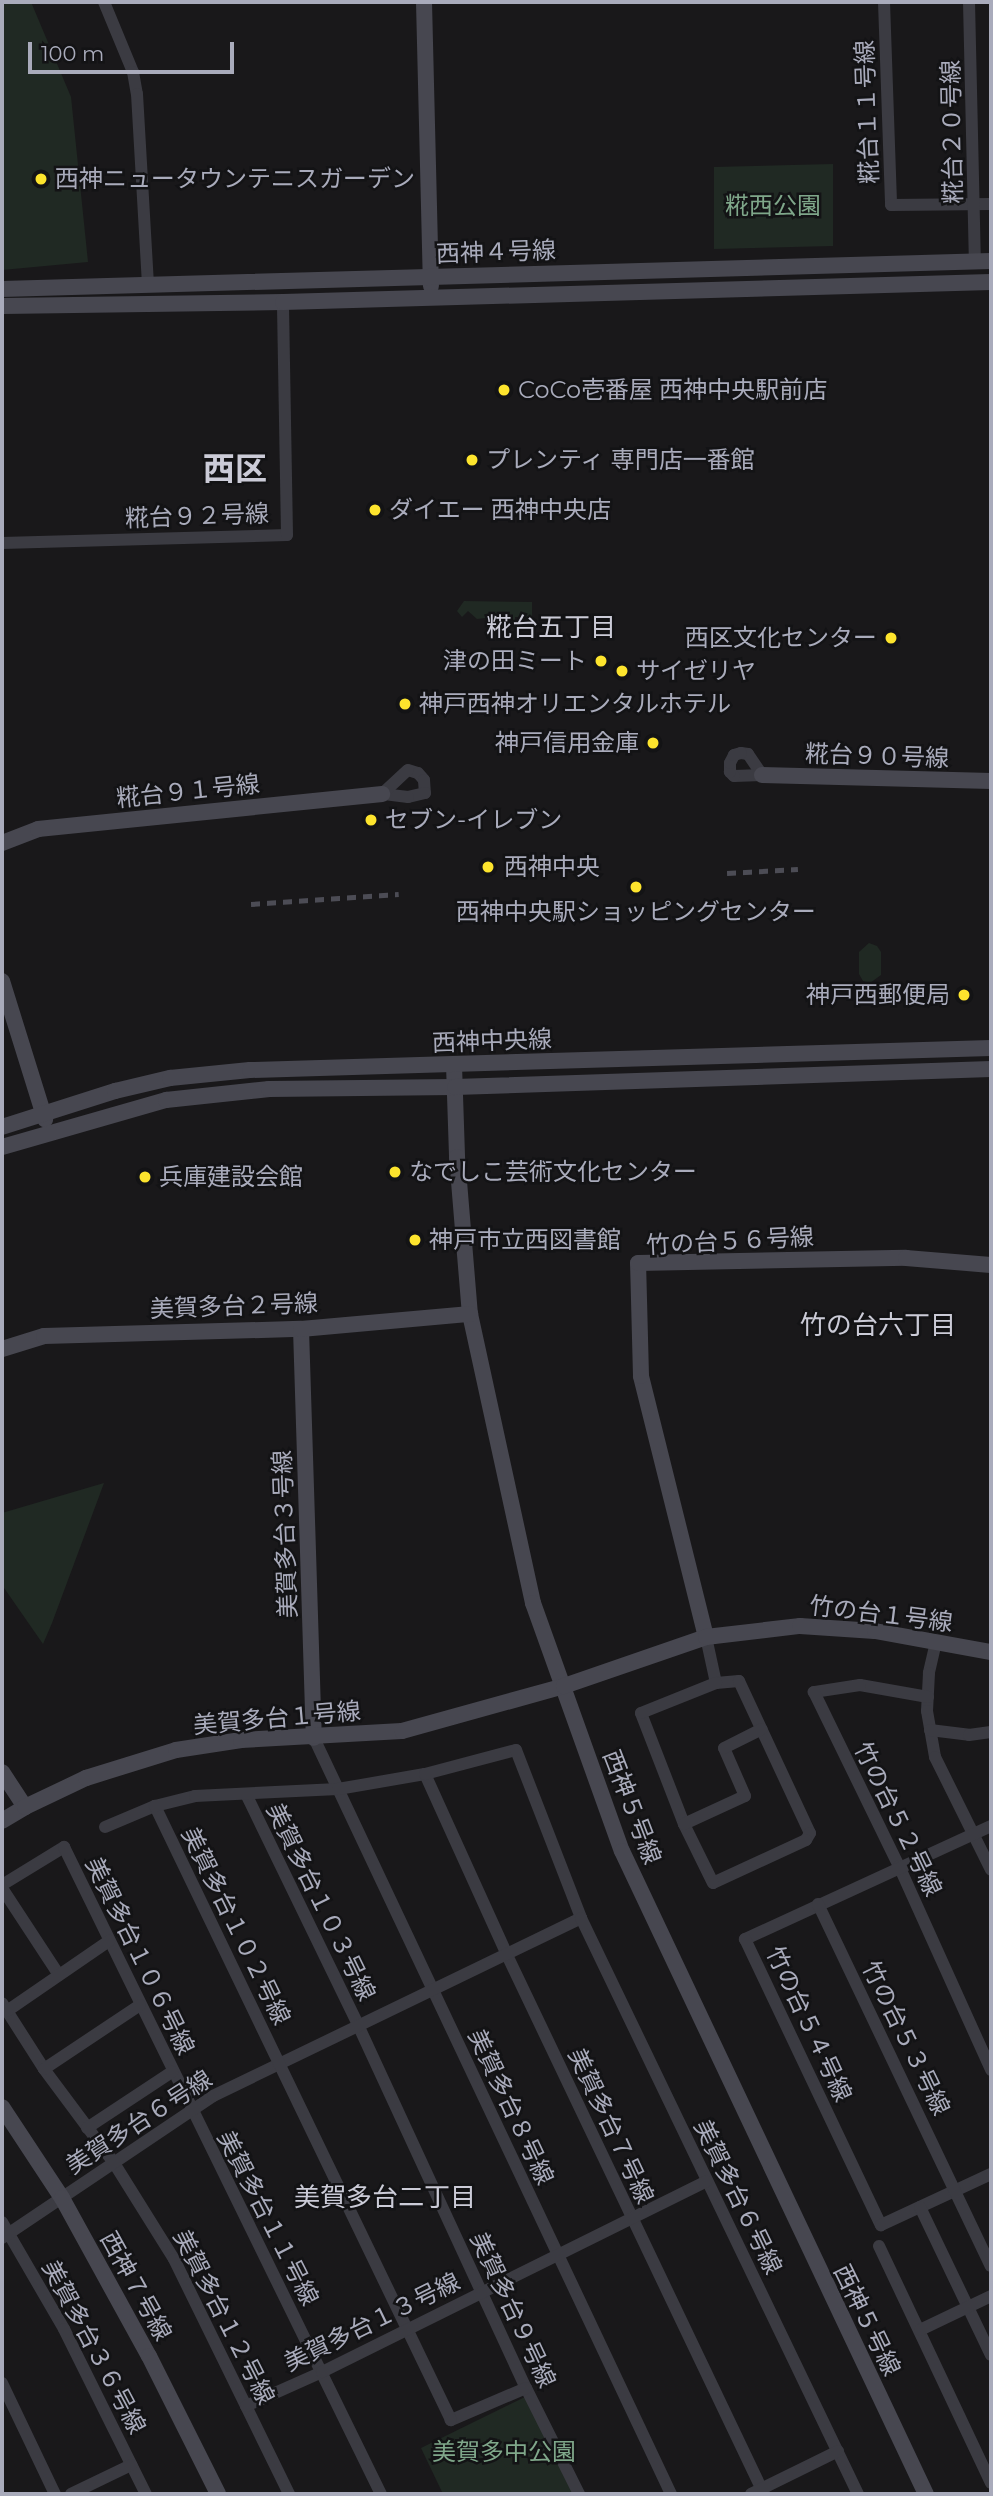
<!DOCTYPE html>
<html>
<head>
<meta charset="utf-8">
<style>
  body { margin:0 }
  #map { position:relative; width:993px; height:2496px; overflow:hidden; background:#19181a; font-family:Montserrat,"Noto Sans JP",sans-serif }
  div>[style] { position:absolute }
  .green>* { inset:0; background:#202923 }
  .street>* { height:12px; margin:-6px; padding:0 6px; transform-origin:6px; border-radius:6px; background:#3b3b42 }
  .secondary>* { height:16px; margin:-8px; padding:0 8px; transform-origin:8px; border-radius:8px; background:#474750 }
  .rail>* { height:4.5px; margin-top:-2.25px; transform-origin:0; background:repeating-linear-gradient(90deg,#4c4c55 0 9px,transparent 0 16px) }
  .dots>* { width:19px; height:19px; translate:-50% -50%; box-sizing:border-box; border:4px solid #131315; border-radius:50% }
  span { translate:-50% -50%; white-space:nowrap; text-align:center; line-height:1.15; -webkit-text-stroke:5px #131315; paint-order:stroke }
  .street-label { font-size:24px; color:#a9abbb }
  .poi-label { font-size:24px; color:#a9abbb }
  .left { translate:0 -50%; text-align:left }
  .right { translate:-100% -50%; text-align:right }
  .park-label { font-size:24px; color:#7fa78a }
  .neighbourhood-label { font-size:26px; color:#cbcbd7 }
  .district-label { font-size:32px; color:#cbcbd7; font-weight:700 }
  .frame { position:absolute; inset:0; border:4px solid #a9abbb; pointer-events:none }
  .scale { position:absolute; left:28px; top:42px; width:206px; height:32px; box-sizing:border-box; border:4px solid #a9abbb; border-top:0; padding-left:9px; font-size:21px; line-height:24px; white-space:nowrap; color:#a9abbb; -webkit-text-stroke:5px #131315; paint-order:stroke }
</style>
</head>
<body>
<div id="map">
  <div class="green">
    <i style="clip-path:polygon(2px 2px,31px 2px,71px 97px,88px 262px,2px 270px)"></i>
    <i style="clip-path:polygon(833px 164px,833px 246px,714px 249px,714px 167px)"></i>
    <i style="clip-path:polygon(464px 601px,532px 602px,532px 617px,515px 617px,515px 623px,494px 623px,494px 617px,477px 619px,468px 611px,462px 617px,457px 611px)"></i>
    <i style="clip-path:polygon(869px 943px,877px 946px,881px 952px,881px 975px,870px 983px,863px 981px,859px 974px,859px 952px)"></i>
    <i style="clip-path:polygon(104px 1483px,52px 1623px,43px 1644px,2px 1585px,2px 1513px)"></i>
    <i style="clip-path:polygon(525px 2397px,573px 2494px,443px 2494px,421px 2448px)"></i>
  </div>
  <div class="street">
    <i style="left:104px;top:2px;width:76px;rotate:67.5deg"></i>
    <i style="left:133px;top:72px;width:22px;rotate:80deg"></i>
    <i style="left:137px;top:94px;width:192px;rotate:86.7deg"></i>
    <i style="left:884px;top:2px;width:203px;rotate:88deg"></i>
    <i style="left:891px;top:205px;width:100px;rotate:-0.6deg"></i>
    <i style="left:969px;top:2px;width:260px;rotate:88.7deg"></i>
    <i style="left:2px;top:543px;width:285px;rotate:-1.6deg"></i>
    <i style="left:287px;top:535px;width:233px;rotate:-91deg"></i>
    <i style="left:741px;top:753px;width:7px;rotate:8deg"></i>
    <i style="left:748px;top:754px;width:25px;rotate:56deg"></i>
    <i style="left:762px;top:775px;width:28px;rotate:178deg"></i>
    <i style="left:734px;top:776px;width:6px;rotate:-135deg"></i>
    <i style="left:730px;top:772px;width:9px;rotate:-90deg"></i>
    <i style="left:730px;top:763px;width:9px;rotate:-63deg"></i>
    <i style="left:734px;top:755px;width:7px;rotate:-16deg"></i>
    <i style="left:408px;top:770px;width:10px;rotate:17deg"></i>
    <i style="left:418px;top:773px;width:9px;rotate:49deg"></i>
    <i style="left:424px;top:780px;width:13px;rotate:86deg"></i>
    <i style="left:425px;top:793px;width:17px;rotate:167deg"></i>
    <i style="left:408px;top:797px;width:26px;rotate:-173deg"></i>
    <i style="left:382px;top:794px;width:35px;rotate:-43deg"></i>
    <i style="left:706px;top:1637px;width:47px;rotate:77.7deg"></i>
    <i style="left:716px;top:1683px;width:23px;rotate:-5deg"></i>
    <i style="left:739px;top:1681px;width:168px;rotate:65deg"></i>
    <i style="left:810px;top:1833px;width:8px;rotate:120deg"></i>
    <i style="left:806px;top:1840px;width:102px;rotate:155.2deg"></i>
    <i style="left:713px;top:1883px;width:66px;rotate:-116.2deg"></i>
    <i style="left:684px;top:1824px;width:119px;rotate:-111.2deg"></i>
    <i style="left:641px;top:1713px;width:81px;rotate:-21.8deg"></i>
    <i style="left:936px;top:1642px;width:32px;rotate:103deg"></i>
    <i style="left:929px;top:1673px;width:38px;rotate:93deg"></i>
    <i style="left:927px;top:1711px;width:47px;rotate:80.1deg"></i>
    <i style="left:935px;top:1757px;width:126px;rotate:63.6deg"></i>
    <i style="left:928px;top:1697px;width:69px;rotate:-170deg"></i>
    <i style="left:860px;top:1685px;width:47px;rotate:171.3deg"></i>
    <i style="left:814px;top:1692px;width:194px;rotate:64deg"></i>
    <i style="left:899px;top:1866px;width:224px;rotate:65.7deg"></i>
    <i style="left:930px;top:1730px;width:39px;rotate:7deg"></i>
    <i style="left:969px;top:1735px;width:22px;rotate:-8deg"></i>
    <i style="left:314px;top:1738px;width:836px;rotate:64.72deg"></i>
    <i style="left:425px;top:1774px;width:199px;rotate:65.6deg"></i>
    <i style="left:507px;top:1955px;width:597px;rotate:64.51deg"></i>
    <i style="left:246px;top:1794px;width:259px;rotate:64.1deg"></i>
    <i style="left:359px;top:2027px;width:398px;rotate:65.2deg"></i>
    <i style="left:526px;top:2388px;width:119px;rotate:63.4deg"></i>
    <i style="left:684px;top:1824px;width:67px;rotate:-24.7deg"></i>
    <i style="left:745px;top:1796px;width:52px;rotate:-113.6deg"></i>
    <i style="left:724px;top:1748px;width:42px;rotate:-26.6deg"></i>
    <i style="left:991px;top:1826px;width:271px;rotate:155.3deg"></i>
    <i style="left:745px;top:1939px;width:317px;rotate:64.6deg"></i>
    <i style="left:881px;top:2225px;width:121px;rotate:-24.9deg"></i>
    <i style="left:105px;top:1827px;width:54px;rotate:-22.8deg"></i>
    <i style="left:2px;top:1885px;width:73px;rotate:-31.5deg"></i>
    <i style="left:64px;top:1847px;width:720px;rotate:63.9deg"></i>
    <i style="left:2px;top:1888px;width:104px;rotate:56.8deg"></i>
    <i style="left:818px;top:1904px;width:401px;rotate:64.5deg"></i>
    <i style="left:2px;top:2003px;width:78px;rotate:57.5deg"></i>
    <i style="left:44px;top:2069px;width:117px;rotate:53.3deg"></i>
    <i style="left:114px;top:2163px;width:113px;rotate:58deg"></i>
    <i style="left:174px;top:2259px;width:262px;rotate:63.9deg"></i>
    <i style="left:7px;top:2011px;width:124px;rotate:-34.5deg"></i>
    <i style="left:44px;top:2069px;width:115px;rotate:-33.7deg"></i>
    <i style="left:87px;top:2128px;width:102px;rotate:-33.4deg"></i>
    <i style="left:920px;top:2207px;width:164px;rotate:64.4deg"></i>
    <i style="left:2px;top:2222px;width:124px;rotate:59.9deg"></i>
    <i style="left:64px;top:2329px;width:184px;rotate:63.6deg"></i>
    <i style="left:2px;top:2238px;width:254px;rotate:-33.9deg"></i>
    <i style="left:213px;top:2096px;width:409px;rotate:-25.8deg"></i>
    <i style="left:879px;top:2246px;width:262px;rotate:64.7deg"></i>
    <i style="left:920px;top:2330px;width:79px;rotate:-25.6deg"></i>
    <i style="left:2px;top:2383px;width:123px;rotate:64.5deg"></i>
    <i style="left:526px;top:2388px;width:82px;rotate:156.9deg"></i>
    <i style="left:451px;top:2420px;width:682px;rotate:-115.74deg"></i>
    <i style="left:155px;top:1806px;width:41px;rotate:-14deg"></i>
    <i style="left:195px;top:1796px;width:143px;rotate:-2.8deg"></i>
    <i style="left:338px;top:1789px;width:88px;rotate:-9.8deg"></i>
    <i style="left:425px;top:1774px;width:94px;rotate:-14.8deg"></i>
    <i style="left:516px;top:1750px;width:180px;rotate:68.8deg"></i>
    <i style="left:581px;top:1918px;width:639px;rotate:64.32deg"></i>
    <i style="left:246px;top:2406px;width:83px;rotate:-24.1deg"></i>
    <i style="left:322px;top:2372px;width:429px;rotate:-26.4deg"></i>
    <i style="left:71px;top:2494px;width:67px;rotate:-25.8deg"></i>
    <i style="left:751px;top:2494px;width:97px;rotate:-26.3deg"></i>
  </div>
  <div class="secondary">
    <i style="left:424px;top:2px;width:284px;rotate:88.6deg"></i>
    <i style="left:2px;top:289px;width:989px;rotate:-1.62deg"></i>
    <i style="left:2px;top:306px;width:281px;rotate:-0.8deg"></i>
    <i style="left:283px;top:302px;width:708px;rotate:-1.62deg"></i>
    <i style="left:762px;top:775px;width:229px;rotate:1.5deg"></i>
    <i style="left:2px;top:843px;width:39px;rotate:-21deg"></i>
    <i style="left:38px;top:829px;width:346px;rotate:-5.8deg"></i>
    <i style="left:2px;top:981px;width:145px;rotate:72.7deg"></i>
    <i style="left:454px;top:1065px;width:92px;rotate:88.1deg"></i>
    <i style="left:457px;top:1157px;width:158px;rotate:85.3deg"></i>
    <i style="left:470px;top:1314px;width:296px;rotate:77.7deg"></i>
    <i style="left:533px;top:1603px;width:263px;rotate:70.3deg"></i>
    <i style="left:622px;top:1851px;width:711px;rotate:64.7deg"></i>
    <i style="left:2px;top:1127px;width:119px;rotate:-17.7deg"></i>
    <i style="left:115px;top:1091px;width:57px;rotate:-13.3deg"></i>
    <i style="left:170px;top:1078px;width:80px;rotate:-5.7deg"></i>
    <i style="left:250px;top:1070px;width:741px;rotate:-1.7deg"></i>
    <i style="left:2px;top:1147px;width:171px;rotate:-16deg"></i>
    <i style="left:166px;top:1100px;width:104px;rotate:-6.1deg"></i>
    <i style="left:269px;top:1089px;width:186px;rotate:-0.6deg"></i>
    <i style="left:455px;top:1087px;width:536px;rotate:-1.92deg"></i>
    <i style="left:301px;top:1329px;width:409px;rotate:88.2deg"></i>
    <i style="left:2px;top:1349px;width:44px;rotate:-17.2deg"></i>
    <i style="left:44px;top:1336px;width:257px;rotate:-1.6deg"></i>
    <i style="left:301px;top:1329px;width:170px;rotate:-5.1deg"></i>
    <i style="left:706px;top:1637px;width:269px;rotate:-104deg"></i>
    <i style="left:641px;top:1376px;width:113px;rotate:-91.5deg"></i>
    <i style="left:638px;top:1263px;width:268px;rotate:-1.1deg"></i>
    <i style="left:906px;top:1258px;width:85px;rotate:4.7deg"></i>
    <i style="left:2px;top:1772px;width:42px;rotate:56.7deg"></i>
    <i style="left:2px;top:1821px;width:27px;rotate:-31deg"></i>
    <i style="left:25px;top:1807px;width:68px;rotate:-25.4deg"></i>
    <i style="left:86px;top:1778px;width:94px;rotate:-17.3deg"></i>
    <i style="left:176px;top:1750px;width:66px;rotate:-8.7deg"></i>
    <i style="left:241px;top:1740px;width:161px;rotate:-3.2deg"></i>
    <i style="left:402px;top:1731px;width:168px;rotate:-15.5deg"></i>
    <i style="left:564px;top:1686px;width:150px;rotate:-19deg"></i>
    <i style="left:706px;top:1637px;width:95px;rotate:-6.7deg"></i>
    <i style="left:800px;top:1626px;width:75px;rotate:3.8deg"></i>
    <i style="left:875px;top:1631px;width:118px;rotate:10.3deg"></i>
    <i style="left:2px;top:2107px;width:109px;rotate:56.6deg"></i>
    <i style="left:62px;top:2198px;width:180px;rotate:61.2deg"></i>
    <i style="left:149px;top:2356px;width:154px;rotate:63.4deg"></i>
  </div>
  <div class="rail">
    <i style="left:727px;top:873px;width:71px;rotate:-3.2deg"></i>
    <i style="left:251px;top:904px;width:148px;rotate:-3.9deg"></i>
  </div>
  <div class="dots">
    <i style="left:41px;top:179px;background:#fde42d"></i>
    <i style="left:504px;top:390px;background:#fde42d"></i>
    <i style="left:472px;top:460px;background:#fde42d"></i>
    <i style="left:375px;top:510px;background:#fde42d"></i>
    <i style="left:891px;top:638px;background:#fde42d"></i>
    <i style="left:601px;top:661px;background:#fde42d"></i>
    <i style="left:622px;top:671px;background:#fde42d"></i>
    <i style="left:405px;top:704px;background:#fde42d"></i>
    <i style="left:653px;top:743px;background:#fde42d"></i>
    <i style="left:371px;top:820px;background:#fde42d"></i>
    <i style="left:488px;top:867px;background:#fde42d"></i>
    <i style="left:636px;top:887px;background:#fde42d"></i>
    <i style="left:964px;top:995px;background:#fde42d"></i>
    <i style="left:395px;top:1172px;background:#fde42d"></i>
    <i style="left:145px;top:1177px;background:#fde42d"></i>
    <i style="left:415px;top:1240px;background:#fde42d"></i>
  </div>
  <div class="street-label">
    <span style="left:867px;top:112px;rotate:-92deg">糀台１１号線</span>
    <span style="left:952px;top:132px;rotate:-91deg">糀台２０号線</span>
    <span style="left:496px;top:252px;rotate:-2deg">西神４号線</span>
    <span style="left:197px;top:516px;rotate:-2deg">糀台９２号線</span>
    <span style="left:877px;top:756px;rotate:2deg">糀台９０号線</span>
    <span style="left:188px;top:791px;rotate:-6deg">糀台９１号線</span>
    <span style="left:492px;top:1041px;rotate:-2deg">西神中央線</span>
    <span style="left:730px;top:1241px;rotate:-3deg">竹の台５６号線</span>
    <span style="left:234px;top:1306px;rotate:-2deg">美賀多台２号線</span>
    <span style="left:285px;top:1534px;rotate:-92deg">美賀多台３号線</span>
    <span style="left:881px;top:1614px;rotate:7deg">竹の台１号線</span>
    <span style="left:277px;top:1718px;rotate:-5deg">美賀多台１号線</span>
    <span style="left:632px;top:1807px;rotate:69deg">西神５号線</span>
    <span style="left:898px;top:1819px;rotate:64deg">竹の台５２号線</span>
    <span style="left:321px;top:1902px;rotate:64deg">美賀多台１０３号線</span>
    <span style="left:236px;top:1926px;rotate:64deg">美賀多台１０２号線</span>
    <span style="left:140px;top:1956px;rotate:64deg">美賀多台１０６号線</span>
    <span style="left:809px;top:2024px;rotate:65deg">竹の台５４号線</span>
    <span style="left:906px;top:2038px;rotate:64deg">竹の台５３号線</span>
    <span style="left:511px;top:2107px;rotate:65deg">美賀多台８号線</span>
    <span style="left:139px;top:2122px;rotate:-33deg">美賀多台６号線</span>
    <span style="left:611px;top:2126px;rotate:65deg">美賀多台７号線</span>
    <span style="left:738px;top:2197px;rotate:64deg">美賀多台６号線</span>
    <span style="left:268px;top:2218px;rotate:63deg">美賀多台１１号線</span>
    <span style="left:136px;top:2286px;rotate:61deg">西神７号線</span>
    <span style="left:513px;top:2310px;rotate:65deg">美賀多台９号線</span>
    <span style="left:224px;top:2317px;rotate:63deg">美賀多台１２号線</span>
    <span style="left:867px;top:2320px;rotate:64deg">西神５号線</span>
    <span style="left:372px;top:2322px;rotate:-26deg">美賀多台１３号線</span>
    <span style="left:94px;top:2347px;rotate:62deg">美賀多台３６号線</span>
  </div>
  <div class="poi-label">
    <span class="left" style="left:55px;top:179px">西神ニュータウンテニスガーデン</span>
    <span class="left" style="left:518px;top:390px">CoCo壱番屋 西神中央駅前店</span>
    <span class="left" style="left:486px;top:460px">プレンティ 専門店一番館</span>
    <span class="left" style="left:389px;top:510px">ダイエー 西神中央店</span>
    <span class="right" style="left:877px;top:638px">西区文化センター</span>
    <span class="right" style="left:587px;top:661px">津の田ミート</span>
    <span class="left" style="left:636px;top:671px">サイゼリヤ</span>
    <span class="left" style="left:419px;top:704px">神戸西神オリエンタルホテル</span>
    <span class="right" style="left:639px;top:743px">神戸信用金庫</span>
    <span class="left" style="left:385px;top:820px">セブン-イレブン</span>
    <span class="left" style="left:504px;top:867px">西神中央</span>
    <span style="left:636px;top:912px">西神中央駅ショッピングセンター</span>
    <span class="right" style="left:950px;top:995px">神戸西郵便局</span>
    <span class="left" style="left:409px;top:1172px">なでしこ芸術文化センター</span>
    <span class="left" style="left:159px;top:1177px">兵庫建設会館</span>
    <span class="left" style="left:429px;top:1240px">神戸市立西図書館</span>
  </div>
  <div class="park-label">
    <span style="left:773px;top:206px">糀西公園</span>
    <span style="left:504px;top:2452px">美賀多中公園</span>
  </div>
  <div class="neighbourhood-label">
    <span style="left:551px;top:628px">糀台五丁目</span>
    <span style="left:878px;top:1326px">竹の台六丁目</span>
    <span style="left:385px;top:2198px">美賀多台二丁目</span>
  </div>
  <div class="district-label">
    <span style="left:235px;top:469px">西区</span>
  </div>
  <div class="frame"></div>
  <div class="scale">100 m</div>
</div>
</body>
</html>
